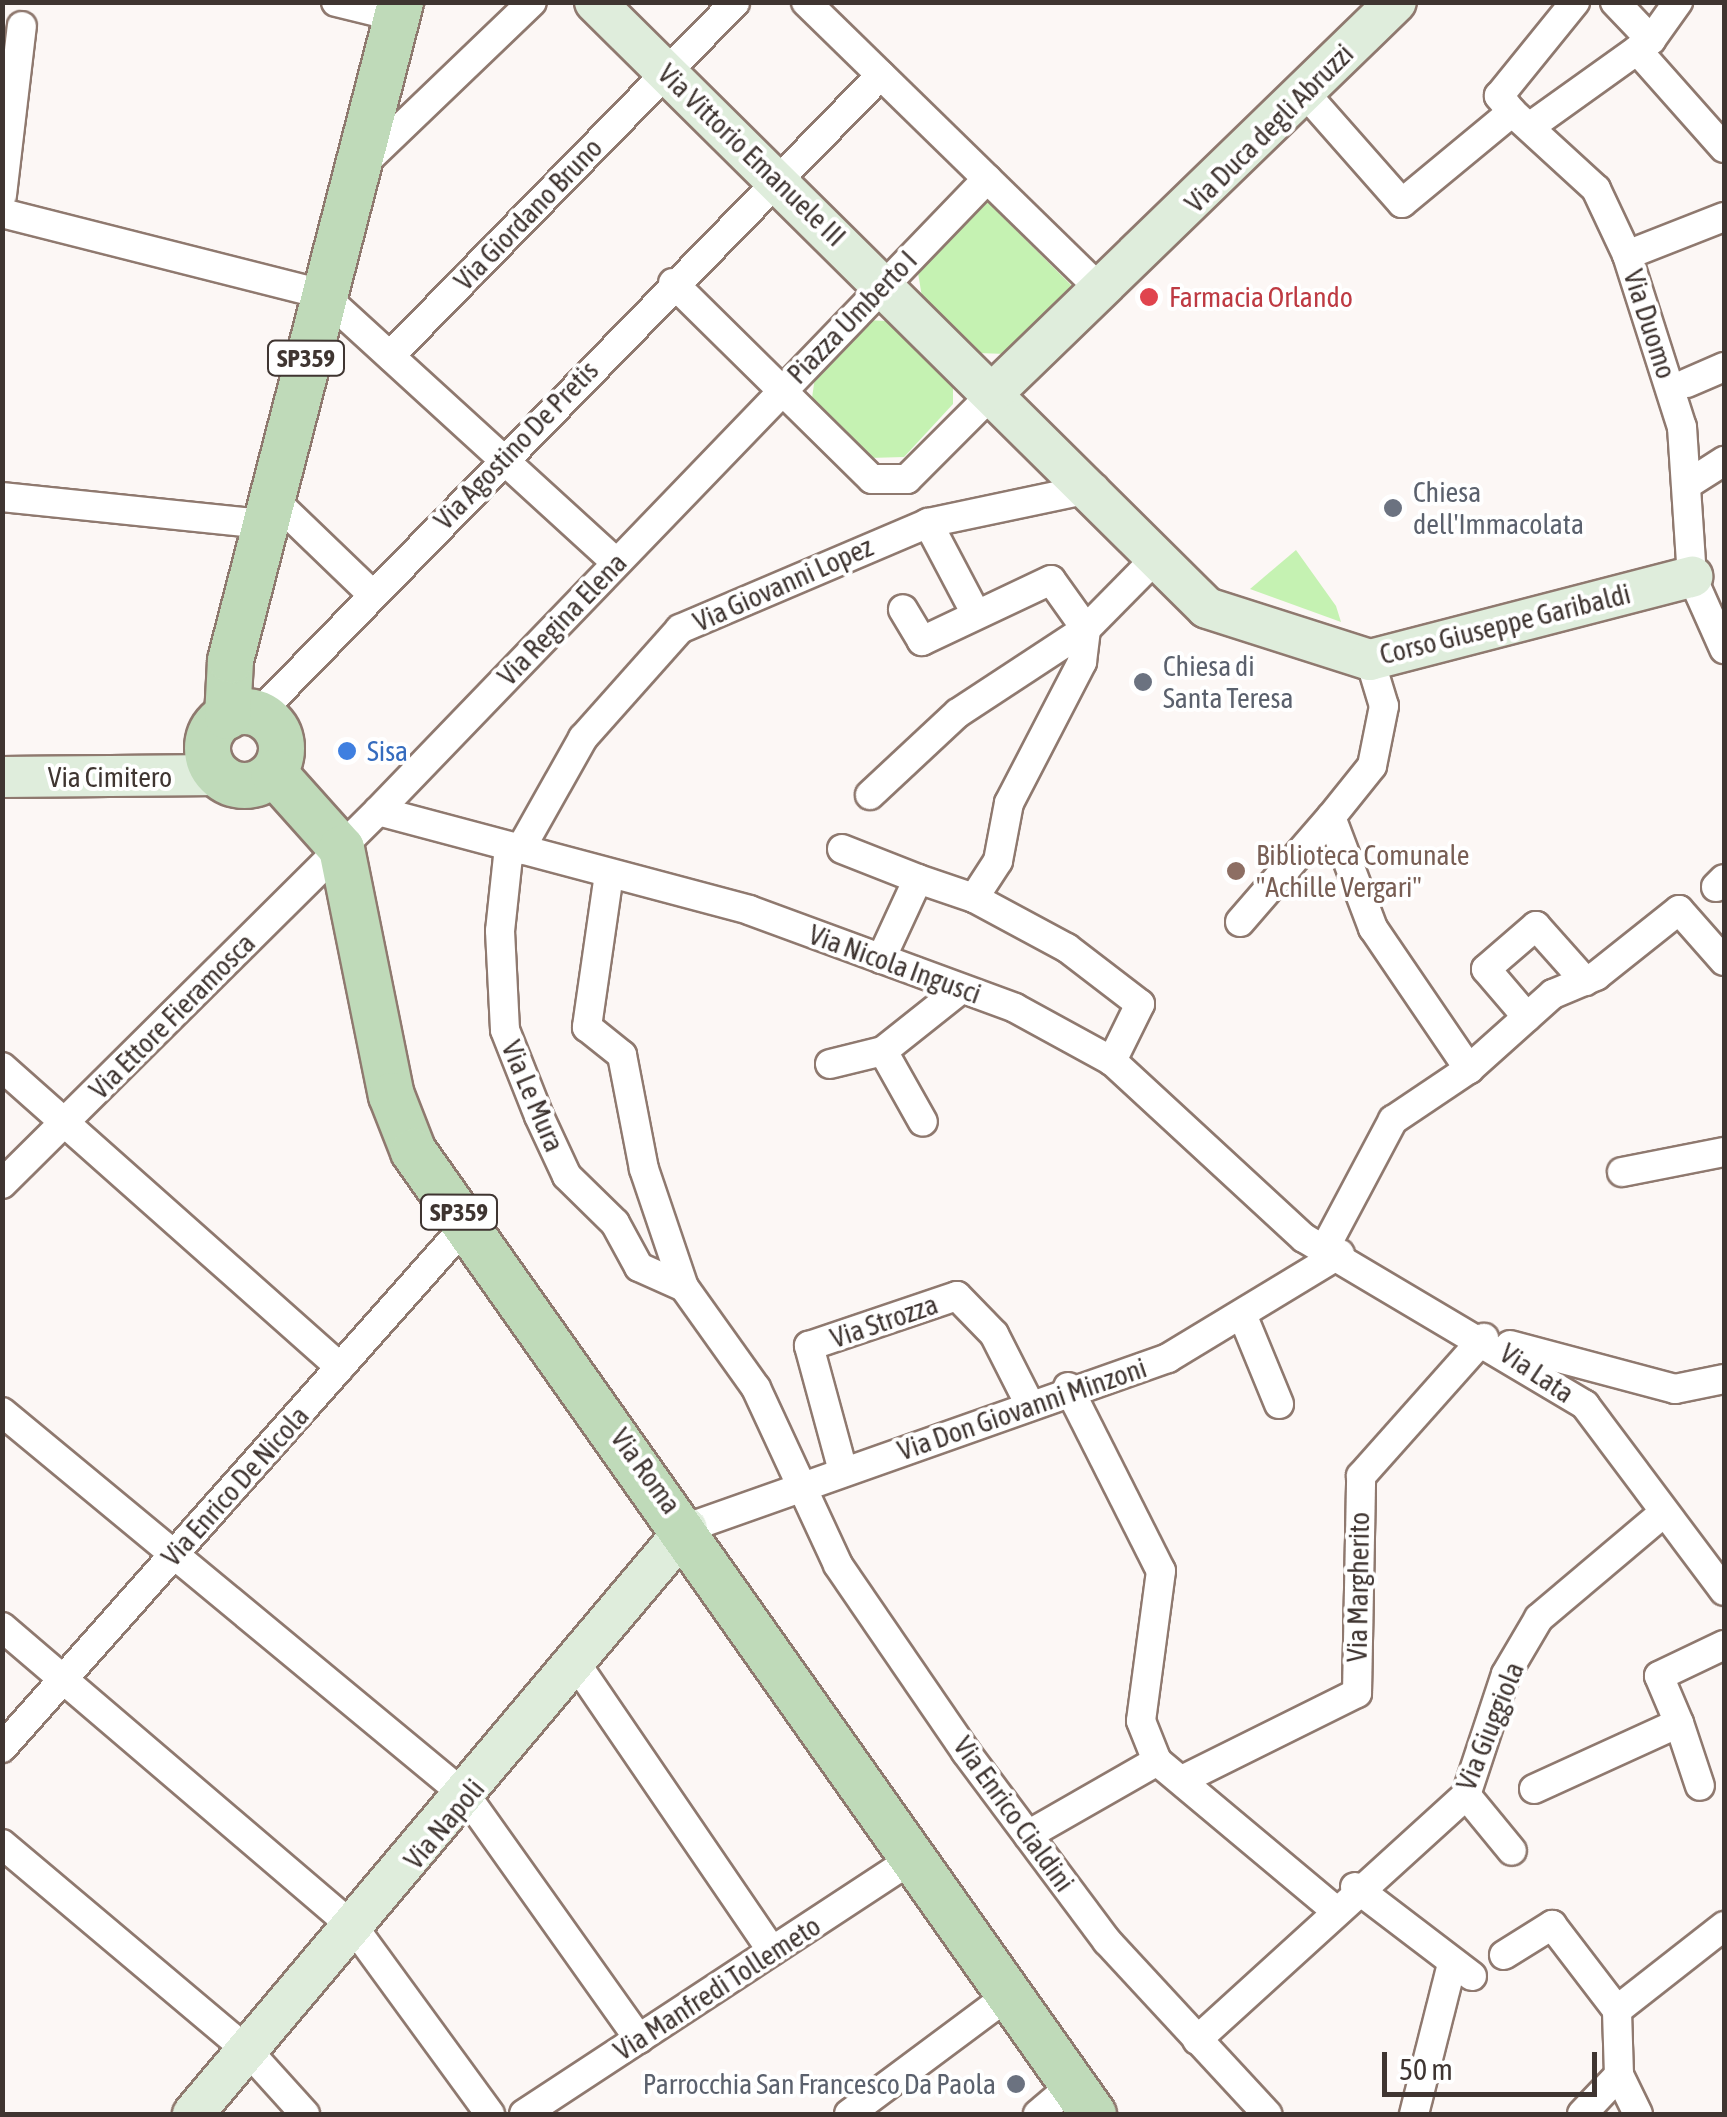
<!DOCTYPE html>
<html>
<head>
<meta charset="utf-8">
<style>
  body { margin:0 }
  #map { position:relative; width:1727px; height:2117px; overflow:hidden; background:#fcf7f5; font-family:"Asap Condensed",sans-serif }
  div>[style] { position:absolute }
  .green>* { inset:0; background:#c5f2b2 }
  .roads { filter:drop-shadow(2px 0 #8f796f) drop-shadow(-2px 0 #8f796f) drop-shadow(0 2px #8f796f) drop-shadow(0 -2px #8f796f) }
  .street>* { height:28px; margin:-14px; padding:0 14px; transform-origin:14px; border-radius:14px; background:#fff }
  .secondary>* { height:40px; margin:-20px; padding:0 20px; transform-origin:20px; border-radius:20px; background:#dfeddc }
  .primary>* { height:45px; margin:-22.5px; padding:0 22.5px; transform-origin:22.5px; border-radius:22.5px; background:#bfdab9 }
  .primary>.ring { margin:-22.5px; padding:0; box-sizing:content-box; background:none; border:45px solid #bfdab9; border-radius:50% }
  .dots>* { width:28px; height:28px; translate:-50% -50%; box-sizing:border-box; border:5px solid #fff; border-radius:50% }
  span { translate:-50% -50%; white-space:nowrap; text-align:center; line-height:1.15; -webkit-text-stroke:8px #fff; paint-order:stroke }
  .shield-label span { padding:2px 8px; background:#fff; border:2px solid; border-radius:8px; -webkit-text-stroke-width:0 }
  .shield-label { font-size:25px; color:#3f3531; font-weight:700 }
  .street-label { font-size:28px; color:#3f3531 }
  .health-label { font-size:28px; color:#be3a42 }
  .left { translate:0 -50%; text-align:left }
  .worship-label { font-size:28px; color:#5b616d }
  .right { translate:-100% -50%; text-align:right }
  .shop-label { font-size:28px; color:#366cbe }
  .education-label { font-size:28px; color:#785e54 }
  .frame { position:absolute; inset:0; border:5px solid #3f3531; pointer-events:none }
  .scale { position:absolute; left:1382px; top:2052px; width:215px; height:45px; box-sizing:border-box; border:5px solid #3f3531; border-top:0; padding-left:12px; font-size:30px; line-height:35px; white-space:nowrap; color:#3f3531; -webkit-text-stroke:8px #fff; paint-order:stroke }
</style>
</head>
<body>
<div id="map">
  <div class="green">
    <i style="clip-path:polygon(988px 202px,1074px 288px,1006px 354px,978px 353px,923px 303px,918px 273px)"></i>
    <i style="clip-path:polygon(867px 320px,905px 322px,953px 370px,953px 404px,904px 457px,869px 458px,812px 398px,816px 370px)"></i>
    <i style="clip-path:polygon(1296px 550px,1336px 606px,1341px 622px,1250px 589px)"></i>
  </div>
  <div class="roads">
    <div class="street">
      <i style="left:336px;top:2px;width:63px;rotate:13.8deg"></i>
      <i style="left:806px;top:2px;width:414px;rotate:44.3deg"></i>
      <i style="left:1615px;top:2px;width:52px;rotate:46.5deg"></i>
      <i style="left:1637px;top:50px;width:131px;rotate:48.4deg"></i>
      <i style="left:1304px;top:92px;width:148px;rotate:48.6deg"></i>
      <i style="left:1402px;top:203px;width:143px;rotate:-39.6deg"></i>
      <i style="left:1512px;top:112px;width:21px;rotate:-129deg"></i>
      <i style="left:1499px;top:96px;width:121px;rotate:-51deg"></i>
      <i style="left:1512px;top:112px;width:114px;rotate:42.5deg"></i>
      <i style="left:1596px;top:189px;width:73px;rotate:64.8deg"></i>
      <i style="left:1627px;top:255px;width:181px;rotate:72.3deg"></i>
      <i style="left:1682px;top:427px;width:150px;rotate:86.2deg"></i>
      <i style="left:1692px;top:577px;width:79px;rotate:66deg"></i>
      <i style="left:1531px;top:126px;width:148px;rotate:-35.6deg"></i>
      <i style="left:1651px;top:40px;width:47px;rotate:-54.6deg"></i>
      <i style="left:360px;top:167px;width:238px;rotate:-43.8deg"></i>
      <i style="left:2px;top:195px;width:170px;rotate:-83.3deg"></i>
      <i style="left:2px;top:213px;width:330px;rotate:14.2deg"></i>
      <i style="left:322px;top:294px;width:398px;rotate:42.4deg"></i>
      <i style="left:1627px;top:255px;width:104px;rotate:-21.4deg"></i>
      <i style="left:673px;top:283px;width:279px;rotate:44.6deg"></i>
      <i style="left:872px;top:479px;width:35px"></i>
      <i style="left:907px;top:479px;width:126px;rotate:-45deg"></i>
      <i style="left:390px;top:356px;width:494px;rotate:-45.7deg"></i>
      <i style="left:1687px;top:383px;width:40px;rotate:-23.4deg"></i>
      <i style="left:1688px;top:484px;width:43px;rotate:-32.6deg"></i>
      <i style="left:270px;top:496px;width:143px;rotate:43.9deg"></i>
      <i style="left:2px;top:497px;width:262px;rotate:5.9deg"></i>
      <i style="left:928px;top:523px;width:101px;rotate:62.2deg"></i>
      <i style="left:1370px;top:660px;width:48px;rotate:73.1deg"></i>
      <i style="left:1384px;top:706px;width:61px;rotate:101.3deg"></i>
      <i style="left:1372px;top:766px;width:65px;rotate:128.8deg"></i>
      <i style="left:1331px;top:817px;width:119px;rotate:69.3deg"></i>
      <i style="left:1373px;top:928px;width:171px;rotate:55.8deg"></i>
      <i style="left:1469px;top:1069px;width:113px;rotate:-41.8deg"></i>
      <i style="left:1553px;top:994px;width:47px;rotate:-22.7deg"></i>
      <i style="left:1596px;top:976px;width:106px;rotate:-38.5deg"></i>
      <i style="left:1679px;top:910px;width:68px;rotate:48.6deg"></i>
      <i style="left:258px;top:714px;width:892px;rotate:-45.73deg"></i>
      <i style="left:870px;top:795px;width:120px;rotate:-43deg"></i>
      <i style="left:958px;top:713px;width:153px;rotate:-33.3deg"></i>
      <i style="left:1086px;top:629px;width:60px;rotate:-125.5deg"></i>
      <i style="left:1051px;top:580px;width:143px;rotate:154.7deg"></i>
      <i style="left:922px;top:641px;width:37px;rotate:-121deg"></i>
      <i style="left:378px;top:811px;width:384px;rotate:14.9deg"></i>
      <i style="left:749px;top:910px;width:283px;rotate:20.2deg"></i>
      <i style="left:1015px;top:1008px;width:111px;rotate:28.7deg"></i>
      <i style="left:1112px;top:1061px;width:261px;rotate:42.7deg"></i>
      <i style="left:1304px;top:1238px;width:327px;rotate:30.7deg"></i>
      <i style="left:1585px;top:1405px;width:232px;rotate:53.2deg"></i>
      <i style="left:509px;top:847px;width:84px;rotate:96.1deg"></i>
      <i style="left:500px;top:931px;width:99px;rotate:87.1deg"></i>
      <i style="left:505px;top:1030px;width:92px;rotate:68.4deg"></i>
      <i style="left:539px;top:1116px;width:66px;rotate:65deg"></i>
      <i style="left:567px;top:1176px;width:67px;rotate:44.4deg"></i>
      <i style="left:615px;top:1223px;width:50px;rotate:61.4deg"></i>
      <i style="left:639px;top:1267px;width:49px;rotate:24deg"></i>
      <i style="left:842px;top:849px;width:82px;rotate:21.5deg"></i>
      <i style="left:520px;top:850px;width:129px;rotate:-60.6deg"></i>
      <i style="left:583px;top:738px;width:146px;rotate:-48.3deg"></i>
      <i style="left:680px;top:629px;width:270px;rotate:-23.1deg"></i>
      <i style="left:928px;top:523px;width:170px;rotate:-11.9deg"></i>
      <i style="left:609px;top:874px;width:155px;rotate:98.2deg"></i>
      <i style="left:587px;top:1027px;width:45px;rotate:38.7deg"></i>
      <i style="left:622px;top:1055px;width:116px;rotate:79.1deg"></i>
      <i style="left:644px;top:1169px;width:125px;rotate:71.3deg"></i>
      <i style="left:684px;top:1287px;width:124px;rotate:54.5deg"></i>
      <i style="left:756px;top:1388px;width:195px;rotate:65.1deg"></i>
      <i style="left:838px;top:1565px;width:227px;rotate:55.6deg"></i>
      <i style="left:966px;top:1752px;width:236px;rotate:53.3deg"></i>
      <i style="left:1107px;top:1941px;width:236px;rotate:47.2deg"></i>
      <i style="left:1716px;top:887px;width:11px;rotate:-45deg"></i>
      <i style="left:974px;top:898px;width:106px;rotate:28.3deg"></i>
      <i style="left:1067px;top:948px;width:92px;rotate:37.5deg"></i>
      <i style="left:1140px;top:1004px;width:64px;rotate:116.2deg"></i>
      <i style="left:1240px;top:922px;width:139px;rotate:-49.1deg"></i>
      <i style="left:881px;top:959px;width:88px;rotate:-65.2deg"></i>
      <i style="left:918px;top:879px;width:59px;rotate:18.7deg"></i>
      <i style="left:974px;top:898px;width:44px;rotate:-57deg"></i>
      <i style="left:998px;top:861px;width:59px;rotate:-79.3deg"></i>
      <i style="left:1009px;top:803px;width:159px;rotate:-62.6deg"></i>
      <i style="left:1082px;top:662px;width:33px;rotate:-83deg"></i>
      <i style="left:1086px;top:629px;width:101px;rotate:-45.4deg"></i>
      <i style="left:1527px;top:1017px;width:63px;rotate:-130.5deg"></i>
      <i style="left:1486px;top:969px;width:66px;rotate:-40.7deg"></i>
      <i style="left:1536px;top:926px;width:74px;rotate:48.3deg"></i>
      <i style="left:883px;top:1051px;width:81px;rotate:60.6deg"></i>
      <i style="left:830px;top:1064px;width:55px;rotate:-13.8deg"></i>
      <i style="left:883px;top:1051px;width:100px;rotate:-38.5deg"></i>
      <i style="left:2px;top:1067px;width:452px;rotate:41.6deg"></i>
      <i style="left:1622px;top:1172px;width:104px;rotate:-11.1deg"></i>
      <i style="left:2px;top:1184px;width:530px;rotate:-44.77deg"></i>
      <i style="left:378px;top:811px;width:878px;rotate:-46.06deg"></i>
      <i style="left:1326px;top:1246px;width:143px;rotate:-62deg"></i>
      <i style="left:1393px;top:1120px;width:92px;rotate:-33.9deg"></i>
      <i style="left:1244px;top:1319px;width:92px;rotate:67.6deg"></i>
      <i style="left:1510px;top:1345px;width:171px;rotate:14.9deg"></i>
      <i style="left:1675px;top:1389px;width:50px;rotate:-11.5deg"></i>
      <i style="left:1068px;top:1387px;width:206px;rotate:63.2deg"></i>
      <i style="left:1161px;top:1571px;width:151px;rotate:97.6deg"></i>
      <i style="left:1141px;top:1721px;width:43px;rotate:68.2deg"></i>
      <i style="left:1157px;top:1761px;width:229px;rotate:39.9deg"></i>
      <i style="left:2px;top:1412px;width:604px;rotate:39.62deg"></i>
      <i style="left:467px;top:1797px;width:297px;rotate:54.6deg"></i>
      <i style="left:843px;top:1471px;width:130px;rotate:-105.2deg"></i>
      <i style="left:809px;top:1346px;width:156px;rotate:-18.7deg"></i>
      <i style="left:957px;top:1296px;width:53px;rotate:45.8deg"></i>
      <i style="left:994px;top:1334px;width:77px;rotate:63.1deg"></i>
      <i style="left:687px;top:1528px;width:510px;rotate:-19.46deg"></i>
      <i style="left:1168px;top:1358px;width:201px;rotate:-31.2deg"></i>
      <i style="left:2px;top:1627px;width:465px;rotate:40.5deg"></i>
      <i style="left:355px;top:1929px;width:229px;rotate:53.9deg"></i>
      <i style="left:577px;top:1665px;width:346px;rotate:55.7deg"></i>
      <i style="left:1679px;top:1723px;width:66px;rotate:71.6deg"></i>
      <i style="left:2px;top:1748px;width:701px;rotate:-48.41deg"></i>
      <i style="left:1186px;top:1778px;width:191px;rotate:-26.4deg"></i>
      <i style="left:1357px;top:1693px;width:217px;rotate:-88.9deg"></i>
      <i style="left:1361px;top:1476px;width:185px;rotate:-48.3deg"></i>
      <i style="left:1534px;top:1789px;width:159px;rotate:-24.5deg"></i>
      <i style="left:1679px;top:1723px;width:51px;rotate:-113.1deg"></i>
      <i style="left:1659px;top:1676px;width:72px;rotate:-25.5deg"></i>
      <i style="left:1466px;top:1795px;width:72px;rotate:50.6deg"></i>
      <i style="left:1028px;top:1835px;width:149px;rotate:-29.8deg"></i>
      <i style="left:2px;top:1844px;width:322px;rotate:40.1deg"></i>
      <i style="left:248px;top:2051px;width:85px;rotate:47.9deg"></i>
      <i style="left:1355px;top:1887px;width:147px;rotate:37.3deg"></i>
      <i style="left:1504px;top:1955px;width:57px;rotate:-32deg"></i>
      <i style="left:1552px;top:1925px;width:107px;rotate:52.6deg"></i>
      <i style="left:1197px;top:2040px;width:364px;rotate:-42.3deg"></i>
      <i style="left:1466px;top:1795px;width:127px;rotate:-71.7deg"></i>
      <i style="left:1506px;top:1674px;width:65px;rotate:-59.5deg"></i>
      <i style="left:1539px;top:1618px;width:160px;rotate:-40.2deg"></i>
      <i style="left:1619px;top:2075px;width:43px;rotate:64deg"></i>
      <i style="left:524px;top:2114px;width:461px;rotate:-33.3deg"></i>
      <i style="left:849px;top:2114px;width:196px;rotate:-36.7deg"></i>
      <i style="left:1038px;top:2114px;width:43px;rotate:-40.3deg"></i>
      <i style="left:1414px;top:2114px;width:155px;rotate:-75.8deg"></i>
      <i style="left:1582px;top:2114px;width:54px;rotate:-46.5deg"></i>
      <i style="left:1619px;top:2075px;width:65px;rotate:-91.8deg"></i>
      <i style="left:1617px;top:2010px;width:136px;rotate:-38.1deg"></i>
    </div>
    <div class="secondary">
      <i style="left:595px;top:2px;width:861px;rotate:44.72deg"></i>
      <i style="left:1207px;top:608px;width:171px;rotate:17.7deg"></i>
      <i style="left:1370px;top:660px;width:333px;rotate:-14.5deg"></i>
      <i style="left:996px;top:390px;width:557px;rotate:-44.13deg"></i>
      <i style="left:2px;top:777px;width:216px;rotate:-0.5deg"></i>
      <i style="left:193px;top:2114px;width:766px;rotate:-49.87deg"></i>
    </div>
    <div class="primary">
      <i class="ring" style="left:207px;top:711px;width:29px;height:29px"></i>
      <i style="left:227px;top:716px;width:56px;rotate:-86.9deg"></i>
      <i style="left:230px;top:660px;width:680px;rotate:-75.51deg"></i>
      <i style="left:273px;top:772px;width:102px;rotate:48.2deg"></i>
      <i style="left:341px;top:848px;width:252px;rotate:78.6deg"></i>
      <i style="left:391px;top:1095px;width:60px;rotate:68.6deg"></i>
      <i style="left:413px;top:1151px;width:1179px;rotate:54.77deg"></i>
    </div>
  </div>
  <div class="dots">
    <i style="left:1149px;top:297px;background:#e0444e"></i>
    <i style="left:1393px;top:508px;background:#6b7280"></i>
    <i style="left:1143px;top:682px;background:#6b7280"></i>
    <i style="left:347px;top:751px;background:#3f7fe0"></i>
    <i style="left:1236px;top:871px;background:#8d6e63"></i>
    <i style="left:1016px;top:2084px;background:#6b7280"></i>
  </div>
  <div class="shield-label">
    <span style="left:306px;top:358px">SP359</span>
    <span style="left:459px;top:1212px">SP359</span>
  </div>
  <div class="street-label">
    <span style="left:1269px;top:128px;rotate:-45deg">Via Duca degli Abruzzi</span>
    <span style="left:752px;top:155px;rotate:44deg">Via Vittorio Emanuele III</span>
    <span style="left:528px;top:214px;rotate:-46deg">Via Giordano Bruno</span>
    <span style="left:852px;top:317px;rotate:-46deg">Piazza Umberto I</span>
    <span style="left:1650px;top:324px;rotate:72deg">Via Duomo</span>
    <span style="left:516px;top:445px;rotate:-46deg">Via Agostino De Pretis</span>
    <span style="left:783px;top:584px;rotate:-24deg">Via Giovanni Lopez</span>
    <span style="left:562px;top:619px;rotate:-46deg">Via Regina Elena</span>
    <span style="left:1505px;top:624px;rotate:-14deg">Corso Giuseppe Garibaldi</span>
    <span style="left:110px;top:777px">Via Cimitero</span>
    <span style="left:895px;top:964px;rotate:20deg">Via Nicola Ingusci</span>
    <span style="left:172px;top:1016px;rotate:-45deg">Via Ettore Fieramosca</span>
    <span style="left:533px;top:1096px;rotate:67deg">Via Le Mura</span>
    <span style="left:884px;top:1321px;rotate:-19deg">Via Strozza</span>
    <span style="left:1537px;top:1373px;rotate:34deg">Via Lata</span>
    <span style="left:1022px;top:1409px;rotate:-19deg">Via Don Giovanni Minzoni</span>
    <span style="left:646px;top:1471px;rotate:54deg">Via Roma</span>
    <span style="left:235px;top:1486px;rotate:-48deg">Via Enrico De Nicola</span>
    <span style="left:1358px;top:1587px;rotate:-89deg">Via Margherito</span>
    <span style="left:1490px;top:1726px;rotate:-68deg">Via Giuggiola</span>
    <span style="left:1014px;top:1814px;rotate:54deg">Via Enrico Cialdini</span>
    <span style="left:444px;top:1824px;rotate:-50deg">Via Napoli</span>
    <span style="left:717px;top:1988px;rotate:-33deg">Via Manfredi Tollemeto</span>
  </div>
  <div class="health-label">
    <span class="left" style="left:1169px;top:297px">Farmacia Orlando</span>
  </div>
  <div class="worship-label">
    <span class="left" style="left:1413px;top:508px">Chiesa<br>dell'Immacolata</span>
    <span class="left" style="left:1163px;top:682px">Chiesa di<br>Santa Teresa</span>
    <span class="right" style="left:996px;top:2084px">Parrocchia San Francesco Da Paola</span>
  </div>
  <div class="shop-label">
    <span class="left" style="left:367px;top:751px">Sisa</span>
  </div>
  <div class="education-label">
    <span class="left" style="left:1256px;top:871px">Biblioteca Comunale<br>"Achille Vergari"</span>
  </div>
  <div class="frame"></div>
  <div class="scale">50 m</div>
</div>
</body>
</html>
